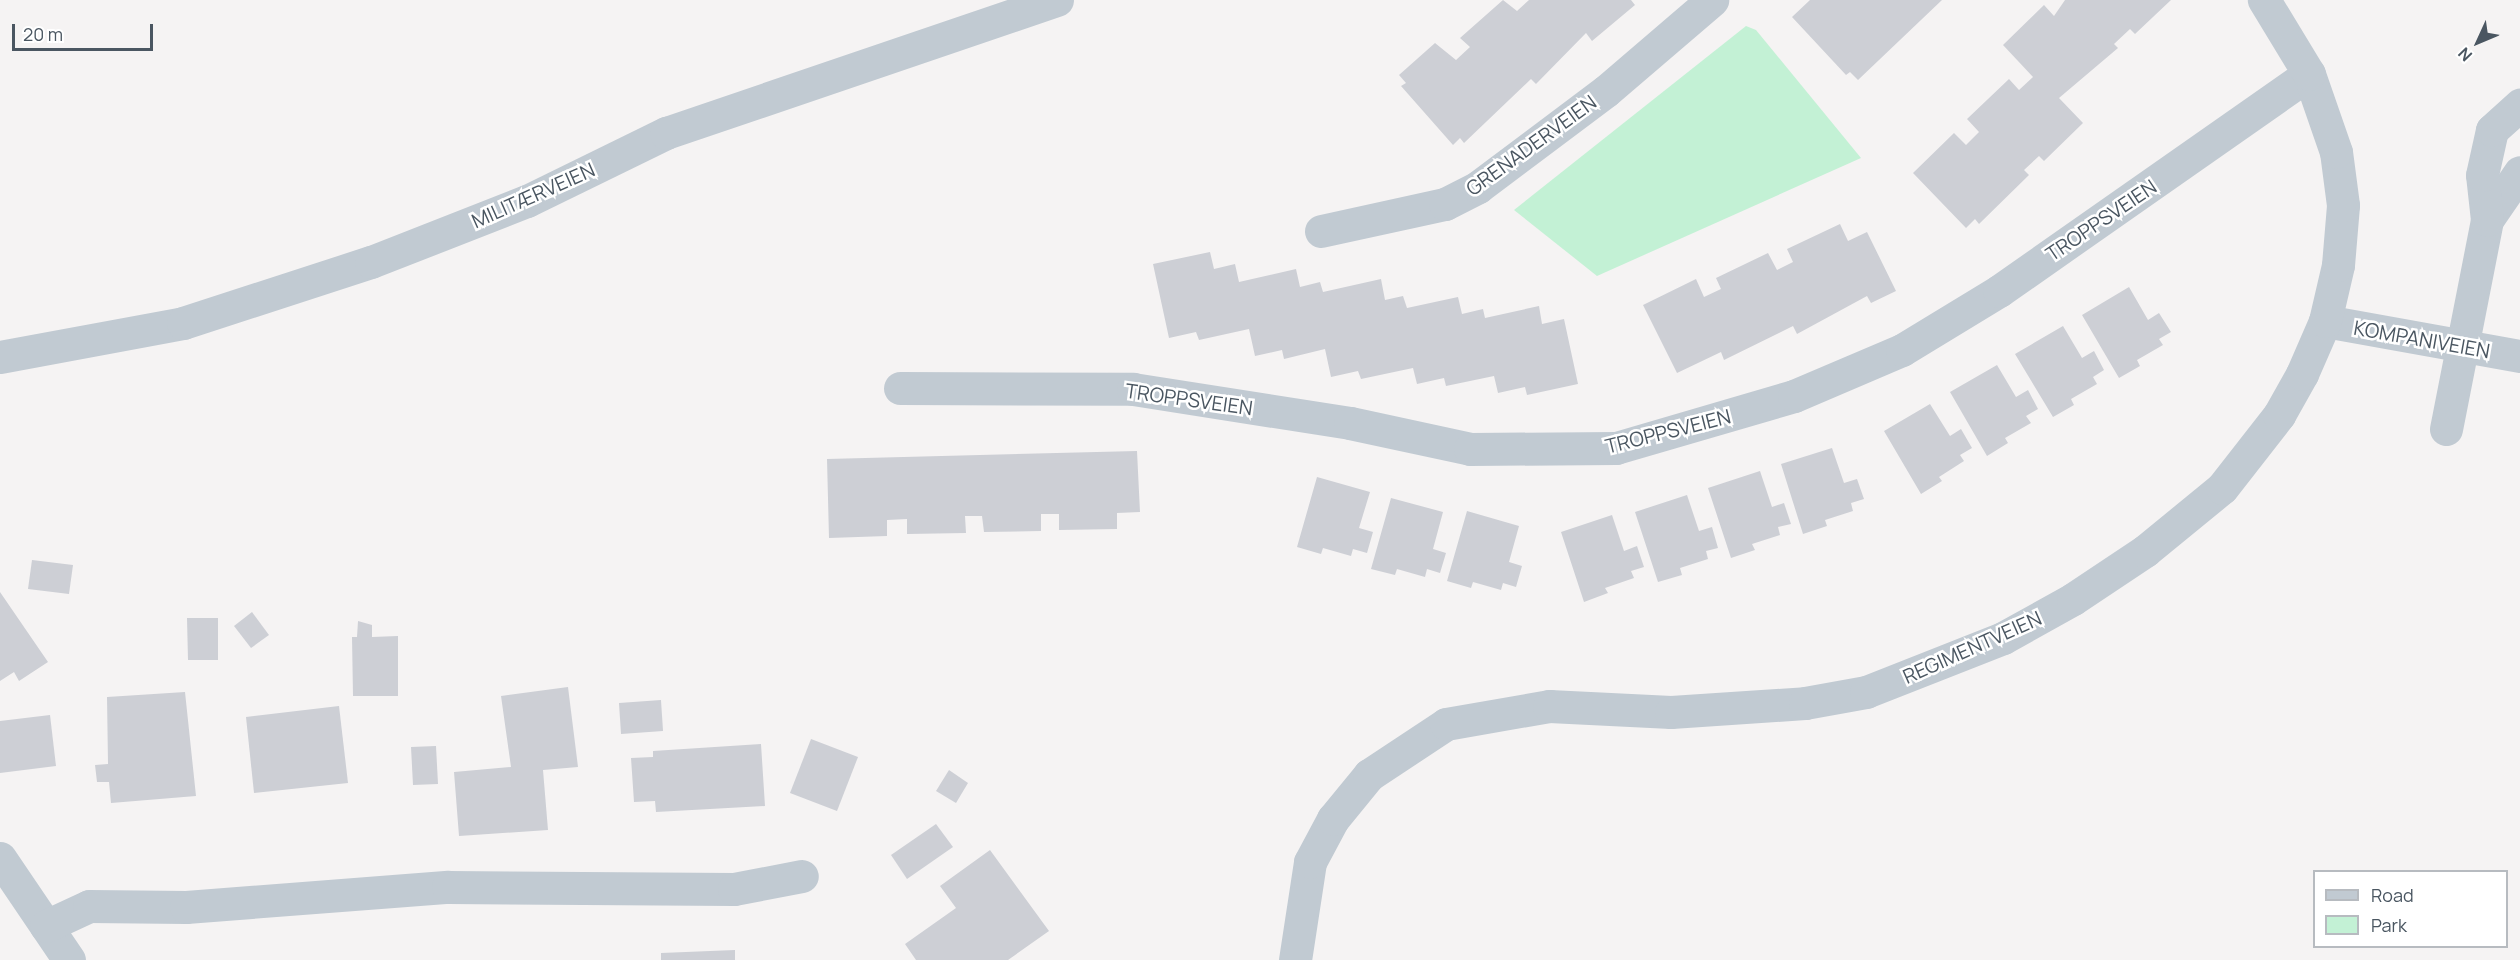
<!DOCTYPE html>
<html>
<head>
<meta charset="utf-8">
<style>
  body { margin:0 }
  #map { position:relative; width:2520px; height:960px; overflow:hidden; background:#f5f3f3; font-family:Manrope,sans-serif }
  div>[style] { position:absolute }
  .green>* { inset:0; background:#c3f1d5 }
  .building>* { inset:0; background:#cdcfd5 }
  .minor>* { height:33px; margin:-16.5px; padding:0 16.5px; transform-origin:16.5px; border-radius:16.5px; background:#c1cad2 }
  span { translate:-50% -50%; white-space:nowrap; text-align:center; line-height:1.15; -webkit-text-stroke:5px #fff; paint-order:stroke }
  .street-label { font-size:20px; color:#4a5661 }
  .legend { position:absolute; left:2313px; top:870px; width:195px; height:78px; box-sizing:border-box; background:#fff; border:2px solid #b7bbc0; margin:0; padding:8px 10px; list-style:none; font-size:18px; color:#4a5661 }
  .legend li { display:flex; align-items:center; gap:12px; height:30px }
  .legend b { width:30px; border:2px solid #b7bbc0 }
  .north { position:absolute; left:2448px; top:12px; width:60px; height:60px; -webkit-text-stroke:4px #fff; paint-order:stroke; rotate:226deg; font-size:16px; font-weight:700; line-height:24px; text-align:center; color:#4a5661 }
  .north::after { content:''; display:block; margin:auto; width:21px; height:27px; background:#4a5661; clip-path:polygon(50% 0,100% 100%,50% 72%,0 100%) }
  .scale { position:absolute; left:12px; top:24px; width:141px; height:27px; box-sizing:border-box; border:3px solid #4a5661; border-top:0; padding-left:8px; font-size:18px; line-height:21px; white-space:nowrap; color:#4a5661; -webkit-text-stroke:4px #fff; paint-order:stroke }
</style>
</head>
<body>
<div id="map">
  <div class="green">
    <i style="clip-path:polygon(1746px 26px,1756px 30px,1861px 158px,1597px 276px,1514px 210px)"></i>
  </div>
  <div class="building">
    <i style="clip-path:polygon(1503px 0,1517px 11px,1529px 0,1631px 0,1635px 5px,1592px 41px,1586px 33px,1536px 84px,1531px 79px,1464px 143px,1460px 138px,1453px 145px,1401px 86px,1406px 83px,1399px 75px,1435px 43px,1456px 60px,1470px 47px,1460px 38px)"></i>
    <i style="clip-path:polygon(1810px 0,1942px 0,1858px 80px,1850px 72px,1846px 75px,1792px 17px)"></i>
    <i style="clip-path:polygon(2065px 0,2171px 0,2135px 34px,2130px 29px,2114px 44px,2118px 48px,2059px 98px,2083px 123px,2044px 161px,2039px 156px,2024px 170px,2029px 175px,1979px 224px,1975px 219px,1966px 228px,1913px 173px,1954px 133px,1966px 145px,1979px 132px,1967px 119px,2009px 79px,2019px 90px,2033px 77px,2003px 45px,2044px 5px,2054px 16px)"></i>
    <i style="clip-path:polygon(1840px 224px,1848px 241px,1867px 232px,1896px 291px,1871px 303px,1867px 296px,1797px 334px,1793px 326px,1724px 360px,1721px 352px,1677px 373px,1643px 305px,1696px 279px,1704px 297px,1721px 289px,1716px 278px,1768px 253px,1777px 270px,1793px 262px,1787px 249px)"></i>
    <i style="clip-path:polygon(1210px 252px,1214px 269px,1235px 264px,1239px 282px,1296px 269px,1300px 287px,1320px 282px,1323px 292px,1381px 279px,1385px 300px,1403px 296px,1407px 308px,1458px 297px,1462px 314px,1483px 309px,1485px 318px,1539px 306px,1542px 324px,1564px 319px,1578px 384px,1527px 395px,1525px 387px,1498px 393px,1494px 376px,1446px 386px,1444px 378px,1417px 384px,1413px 368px,1361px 379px,1358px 371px,1331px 377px,1325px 349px,1284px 359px,1282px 350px,1255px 356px,1249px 329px,1199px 340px,1196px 332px,1169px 338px,1153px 264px)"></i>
    <i style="clip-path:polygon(2129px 287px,2148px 320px,2159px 313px,2171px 332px,2159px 339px,2163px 345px,2137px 360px,2140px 366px,2119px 378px,2082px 315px)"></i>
    <i style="clip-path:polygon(2063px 326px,2082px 358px,2094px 351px,2104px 370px,2093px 377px,2097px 384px,2071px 399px,2074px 405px,2053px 417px,2015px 354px)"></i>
    <i style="clip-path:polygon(1997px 365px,2016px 397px,2028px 390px,2038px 409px,2026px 416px,2031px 423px,2005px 438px,2008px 443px,1987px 456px,1950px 392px)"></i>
    <i style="clip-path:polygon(1930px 404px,1950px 436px,1961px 429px,1972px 448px,1960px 455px,1964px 461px,1939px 477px,1942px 481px,1921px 494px,1884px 431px)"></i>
    <i style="clip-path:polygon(1832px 448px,1844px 483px,1857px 479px,1864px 499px,1851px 503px,1853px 511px,1825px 520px,1827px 526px,1803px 534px,1781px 464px)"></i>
    <i style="clip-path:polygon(1137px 451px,1140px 512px,1117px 513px,1117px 529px,1059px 530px,1059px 514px,1041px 514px,1041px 531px,984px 532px,982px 516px,965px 516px,966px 533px,907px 534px,907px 519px,887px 520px,887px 536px,829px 538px,827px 459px)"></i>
    <i style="clip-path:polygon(1760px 471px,1772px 507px,1784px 503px,1791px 524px,1778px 527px,1780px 535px,1752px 544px,1755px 550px,1731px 558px,1708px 488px)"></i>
    <i style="clip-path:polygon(1317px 477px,1370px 492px,1359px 528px,1373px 532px,1367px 553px,1353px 549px,1351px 556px,1323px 548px,1321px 554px,1297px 547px)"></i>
    <i style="clip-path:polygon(1687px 495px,1699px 531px,1712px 527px,1718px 548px,1706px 551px,1708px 559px,1680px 568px,1682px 575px,1658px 582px,1635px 512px)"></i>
    <i style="clip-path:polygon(1391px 498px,1443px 512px,1433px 549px,1446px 553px,1440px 573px,1427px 569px,1425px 577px,1397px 569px,1395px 575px,1371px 569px)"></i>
    <i style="clip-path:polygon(1467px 511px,1519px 526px,1509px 562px,1522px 566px,1516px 587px,1503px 583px,1501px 590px,1473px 582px,1471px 588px,1447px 581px)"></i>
    <i style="clip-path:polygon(1612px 515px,1624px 551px,1637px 546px,1644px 567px,1631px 571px,1634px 578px,1605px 588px,1608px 593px,1584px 602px,1561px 532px)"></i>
    <i style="clip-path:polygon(32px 560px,73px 565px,69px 594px,28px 589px)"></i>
    <i style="clip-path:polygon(0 592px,48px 662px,19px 681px,14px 672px,0 681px)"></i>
    <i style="clip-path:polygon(252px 612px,269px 635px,251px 648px,234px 626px)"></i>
    <i style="clip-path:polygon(187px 618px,218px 618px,218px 660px,188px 660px)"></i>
    <i style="clip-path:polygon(358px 621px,372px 625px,372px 637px,398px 636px,398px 696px,353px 696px,352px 637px,357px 637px)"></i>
    <i style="clip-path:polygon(568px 687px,578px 767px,543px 770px,548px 830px,459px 836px,454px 772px,511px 767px,501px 696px)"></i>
    <i style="clip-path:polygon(185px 692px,196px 796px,111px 803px,109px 782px,97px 782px,95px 765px,108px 764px,107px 697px)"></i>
    <i style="clip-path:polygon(661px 700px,663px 731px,621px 734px,619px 703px)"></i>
    <i style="clip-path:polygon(339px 706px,348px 783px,254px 793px,246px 717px)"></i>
    <i style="clip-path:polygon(50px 715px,56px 766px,0 773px,0 721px)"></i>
    <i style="clip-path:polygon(811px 739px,858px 757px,837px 811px,790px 793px)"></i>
    <i style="clip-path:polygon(761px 744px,765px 806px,656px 812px,655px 801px,634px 802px,631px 758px,653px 757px,653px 751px)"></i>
    <i style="clip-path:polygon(436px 746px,438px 784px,413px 785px,411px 747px)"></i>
    <i style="clip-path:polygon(949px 770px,968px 783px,956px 803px,936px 791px)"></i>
    <i style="clip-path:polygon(936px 824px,953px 847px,907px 879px,891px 855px)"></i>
    <i style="clip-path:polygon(990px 850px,1049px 931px,1008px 960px,916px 960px,905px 944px,956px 908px,940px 886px)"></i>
    <i style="clip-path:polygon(735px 950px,735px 960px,661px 960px,661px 953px)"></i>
  </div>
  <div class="minor">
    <i style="left:2487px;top:220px;width:58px;rotate:-55.5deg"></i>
    <i style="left:1321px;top:231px;width:127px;rotate:-12.3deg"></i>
    <i style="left:1445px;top:204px;width:37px;rotate:-27deg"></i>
    <i style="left:1478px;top:187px;width:160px;rotate:-36.9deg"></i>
    <i style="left:1606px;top:91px;width:140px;rotate:-40.6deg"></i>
    <i style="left:2325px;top:321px;width:198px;rotate:10.2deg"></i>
    <i style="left:0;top:357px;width:186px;rotate:-10.5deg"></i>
    <i style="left:183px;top:323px;width:198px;rotate:-18deg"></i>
    <i style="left:371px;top:262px;width:168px;rotate:-21.4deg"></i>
    <i style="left:527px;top:201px;width:155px;rotate:-26.1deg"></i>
    <i style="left:666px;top:133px;width:413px;rotate:-18.8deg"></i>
    <i style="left:900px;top:388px;width:233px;rotate:0.2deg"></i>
    <i style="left:1133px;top:389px;width:220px;rotate:8.9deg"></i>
    <i style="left:1350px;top:423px;width:123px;rotate:12.2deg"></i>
    <i style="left:1470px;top:449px;width:146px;rotate:-0.4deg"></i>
    <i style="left:1616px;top:448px;width:185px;rotate:-16.3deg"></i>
    <i style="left:1794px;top:396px;width:117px;rotate:-23.1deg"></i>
    <i style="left:1902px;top:350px;width:114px;rotate:-31.3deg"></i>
    <i style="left:1999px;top:291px;width:378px;rotate:-35deg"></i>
    <i style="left:2446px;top:429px;width:213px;rotate:-78.9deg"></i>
    <i style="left:2487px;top:220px;width:45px;rotate:-96.3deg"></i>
    <i style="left:2482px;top:175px;width:46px;rotate:-77.5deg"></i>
    <i style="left:2492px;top:130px;width:38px;rotate:-42deg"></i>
    <i style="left:0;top:858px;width:123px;rotate:55.9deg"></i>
    <i style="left:46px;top:926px;width:47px;rotate:-24.9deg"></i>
    <i style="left:89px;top:906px;width:97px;rotate:0.6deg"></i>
    <i style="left:186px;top:907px;width:263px;rotate:-4.4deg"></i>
    <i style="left:448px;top:887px;width:286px;rotate:0.4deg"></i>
    <i style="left:734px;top:889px;width:69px;rotate:-10.8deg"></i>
    <i style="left:1295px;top:960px;width:99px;rotate:-81.3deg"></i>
    <i style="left:1310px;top:862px;width:49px;rotate:-61.9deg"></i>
    <i style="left:1333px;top:819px;width:57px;rotate:-50.7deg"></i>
    <i style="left:1369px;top:775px;width:92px;rotate:-33.5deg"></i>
    <i style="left:1446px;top:724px;width:105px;rotate:-9.9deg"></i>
    <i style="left:1549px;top:706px;width:122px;rotate:2.8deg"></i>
    <i style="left:1671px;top:712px;width:134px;rotate:-3.8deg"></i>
    <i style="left:1805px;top:703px;width:62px;rotate:-10.2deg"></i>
    <i style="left:1866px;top:692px;width:147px;rotate:-21.5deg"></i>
    <i style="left:2003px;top:638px;width:80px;rotate:-29.1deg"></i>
    <i style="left:2073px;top:599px;width:87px;rotate:-33.7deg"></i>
    <i style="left:2145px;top:551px;width:99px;rotate:-39.3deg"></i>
    <i style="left:2222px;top:488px;width:93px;rotate:-52deg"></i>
    <i style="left:2279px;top:415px;width:47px;rotate:-60.7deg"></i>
    <i style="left:2302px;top:374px;width:58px;rotate:-66.5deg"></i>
    <i style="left:2325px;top:321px;width:57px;rotate:-76.9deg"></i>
    <i style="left:2338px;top:265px;width:60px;rotate:-85.2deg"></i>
    <i style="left:2343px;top:205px;width:53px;rotate:-97.5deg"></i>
    <i style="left:2336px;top:152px;width:83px;rotate:-109.1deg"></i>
    <i style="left:2309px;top:74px;width:87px;rotate:-121.3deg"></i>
  </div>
  <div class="street-label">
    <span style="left:1531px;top:145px;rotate:-36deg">GRENADERVEIEN</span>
    <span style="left:533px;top:195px;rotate:-24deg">MILITÆRVEIEN</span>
    <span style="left:2101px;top:220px;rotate:-34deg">TROPPSVEIEN</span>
    <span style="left:2422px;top:339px;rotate:10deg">KOMPANIVEIEN</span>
    <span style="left:1189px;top:399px;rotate:8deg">TROPPSVEIEN</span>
    <span style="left:1668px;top:431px;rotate:-14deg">TROPPSVEIEN</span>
    <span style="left:1972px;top:647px;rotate:-24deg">REGIMENTVEIEN</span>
  </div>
  <ul class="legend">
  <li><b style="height:8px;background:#c1cad2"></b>Road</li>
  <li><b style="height:16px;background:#c3f1d5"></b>Park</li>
  </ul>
  <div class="north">N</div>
  <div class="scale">20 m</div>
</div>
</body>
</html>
